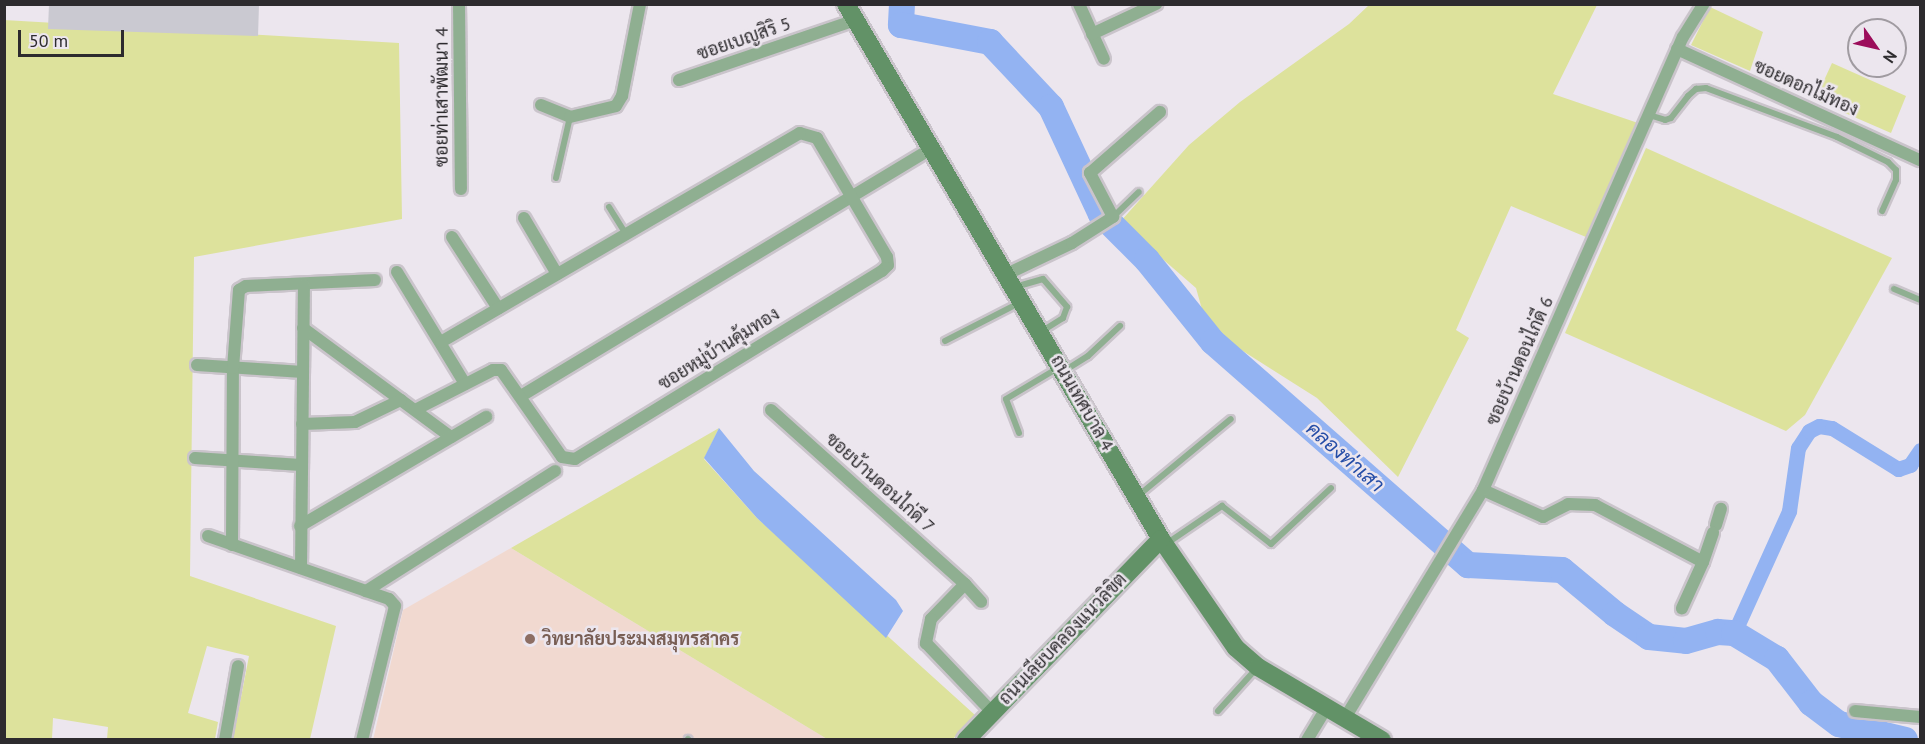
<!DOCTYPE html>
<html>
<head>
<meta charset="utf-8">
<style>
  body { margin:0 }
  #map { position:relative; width:1925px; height:744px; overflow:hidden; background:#ece6ee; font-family:"PT Sans",Sarabun,sans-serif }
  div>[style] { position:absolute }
  .education>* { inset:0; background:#f1d9d0 }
  .green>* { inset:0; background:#dde29c }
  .water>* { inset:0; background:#93b3f2 }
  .canal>* { height:15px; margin:-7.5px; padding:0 7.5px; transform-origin:7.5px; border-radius:7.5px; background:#93b3f2 }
  .river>* { height:26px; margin:-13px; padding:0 13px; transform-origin:13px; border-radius:13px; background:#93b3f2 }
  .building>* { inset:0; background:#cac9d1 }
  .roads { filter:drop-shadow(2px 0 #cac4cb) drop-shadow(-2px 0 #cac4cb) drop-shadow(0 2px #cac4cb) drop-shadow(0 -2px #cac4cb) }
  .lane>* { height:6px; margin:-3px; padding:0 3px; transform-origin:3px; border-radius:3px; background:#8faf91 }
  .street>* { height:12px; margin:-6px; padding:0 6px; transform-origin:6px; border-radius:6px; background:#8faf91 }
  .secondary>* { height:18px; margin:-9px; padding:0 9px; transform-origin:9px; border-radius:9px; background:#629267 }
  .dots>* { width:16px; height:16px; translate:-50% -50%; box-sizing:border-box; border:3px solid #ece6ee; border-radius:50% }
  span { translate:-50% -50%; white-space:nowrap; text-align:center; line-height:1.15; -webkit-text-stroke:5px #ece6ee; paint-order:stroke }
  .street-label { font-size:18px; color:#2d2b2e }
  .education-label { font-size:18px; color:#785e54; font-weight:700 }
  .left { translate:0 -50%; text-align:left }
  .water-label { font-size:20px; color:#254da7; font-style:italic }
  .frame { position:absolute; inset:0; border:6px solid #2d2b2e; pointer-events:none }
  .north { position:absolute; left:1847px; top:18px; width:60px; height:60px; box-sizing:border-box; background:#ece6ee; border:2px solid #a09ba1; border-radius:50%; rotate:124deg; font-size:16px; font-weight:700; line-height:24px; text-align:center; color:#2d2b2e }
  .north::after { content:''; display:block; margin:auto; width:21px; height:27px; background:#9c0d5b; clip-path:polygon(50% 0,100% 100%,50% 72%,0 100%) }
  .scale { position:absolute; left:18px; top:30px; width:106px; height:27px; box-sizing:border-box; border:3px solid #2d2b2e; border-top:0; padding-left:8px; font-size:18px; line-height:21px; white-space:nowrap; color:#2d2b2e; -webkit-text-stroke:4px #ece6ee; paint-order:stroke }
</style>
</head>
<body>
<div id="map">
  <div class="education">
    <i style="clip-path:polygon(511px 548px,827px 739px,373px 740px,403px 610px)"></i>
  </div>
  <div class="green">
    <i style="clip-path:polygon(1369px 5px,1597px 5px,1553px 94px,1638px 123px,1586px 237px,1511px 206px,1456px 330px,1469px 338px,1398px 477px,1317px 398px,1235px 346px,1203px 313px,1196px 288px,1120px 222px,1189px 145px,1240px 102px,1349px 24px)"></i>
    <i style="clip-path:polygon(1710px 7px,1763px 32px,1750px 71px,1691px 45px)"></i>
    <i style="clip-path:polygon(4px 20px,399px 43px,402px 219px,194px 257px,190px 576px,336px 626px,310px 739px,233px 739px,249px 656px,207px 646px,188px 713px,218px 722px,215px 739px,107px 739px,108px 727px,53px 718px,52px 739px,5px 739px)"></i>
    <i style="clip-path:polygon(1832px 63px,1906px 96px,1891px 133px,1815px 100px)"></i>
    <i style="clip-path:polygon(1646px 148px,1892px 258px,1805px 415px,1786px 431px,1565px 333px)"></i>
    <i style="clip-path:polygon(719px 428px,704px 459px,757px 518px,975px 715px,953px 739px,827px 739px,511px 548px)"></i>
  </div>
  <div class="water">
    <i style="clip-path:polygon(719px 428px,754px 471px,896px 600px,903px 611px,886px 638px,757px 518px,704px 458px)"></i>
  </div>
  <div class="canal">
    <i style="left:1734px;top:633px;width:134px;rotate:-65.7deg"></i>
    <i style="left:1789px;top:511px;width:64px;rotate:-81.9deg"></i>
    <i style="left:1798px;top:448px;width:20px;rotate:-57deg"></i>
    <i style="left:1809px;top:431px;width:11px;rotate:-27deg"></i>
    <i style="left:1819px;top:426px;width:13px;rotate:9deg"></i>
    <i style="left:1832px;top:428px;width:78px;rotate:31.8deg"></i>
    <i style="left:1898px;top:469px;width:13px;rotate:-18deg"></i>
    <i style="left:1910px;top:465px;width:18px;rotate:-56deg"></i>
  </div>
  <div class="river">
    <i style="left:902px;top:4px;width:21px;rotate:93deg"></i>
    <i style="left:901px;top:25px;width:91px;rotate:10.8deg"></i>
    <i style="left:990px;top:42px;width:89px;rotate:46.8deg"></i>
    <i style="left:1051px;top:107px;width:118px;rotate:65deg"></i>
    <i style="left:1101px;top:214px;width:65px;rotate:45deg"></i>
    <i style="left:1147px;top:260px;width:105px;rotate:51.2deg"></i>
    <i style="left:1213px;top:342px;width:339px;rotate:41.2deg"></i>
    <i style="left:1468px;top:565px;width:94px;rotate:3deg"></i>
    <i style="left:1562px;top:570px;width:69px;rotate:39.7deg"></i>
    <i style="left:1615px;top:614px;width:41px;rotate:34.1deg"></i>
    <i style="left:1649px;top:637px;width:37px;rotate:6deg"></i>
    <i style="left:1686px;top:641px;width:33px;rotate:-16deg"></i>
    <i style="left:1718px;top:632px;width:16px;rotate:4deg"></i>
    <i style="left:1734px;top:633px;width:50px;rotate:31.2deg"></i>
    <i style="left:1777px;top:659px;width:56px;rotate:52.3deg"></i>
    <i style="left:1811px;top:703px;width:35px;rotate:37deg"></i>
    <i style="left:1839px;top:724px;width:68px;rotate:13.6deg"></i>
  </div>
  <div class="building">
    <i style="clip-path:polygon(49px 4px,259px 4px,258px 36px,48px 29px)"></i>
  </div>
  <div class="roads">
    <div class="lane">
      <i style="left:1649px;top:115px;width:17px;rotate:17deg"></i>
      <i style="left:1665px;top:120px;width:6px;rotate:-18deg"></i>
      <i style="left:1671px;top:118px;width:28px;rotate:-52deg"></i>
      <i style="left:1688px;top:96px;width:11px;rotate:-41deg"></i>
      <i style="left:1696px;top:89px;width:10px;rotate:-6deg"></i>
      <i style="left:1706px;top:88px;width:140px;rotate:20.5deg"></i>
      <i style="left:1837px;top:137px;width:57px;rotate:26.1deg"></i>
      <i style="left:1888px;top:162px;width:11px;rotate:45deg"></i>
      <i style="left:1896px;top:170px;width:10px;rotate:90deg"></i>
      <i style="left:1896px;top:180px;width:34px;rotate:114deg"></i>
      <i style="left:556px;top:178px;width:63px;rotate:-77.1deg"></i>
      <i style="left:609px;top:207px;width:32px;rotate:58deg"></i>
      <i style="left:1115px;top:215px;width:33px;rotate:-44deg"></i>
      <i style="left:1015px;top:287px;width:29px;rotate:-16deg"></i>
      <i style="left:1043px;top:279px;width:37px;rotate:49deg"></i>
      <i style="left:1067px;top:307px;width:12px;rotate:110deg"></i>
      <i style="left:1063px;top:318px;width:25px;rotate:148deg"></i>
      <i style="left:1894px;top:289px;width:28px;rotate:23deg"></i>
      <i style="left:945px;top:341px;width:83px;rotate:-27.2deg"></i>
      <i style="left:1064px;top:371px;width:28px;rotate:-32deg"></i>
      <i style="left:1088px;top:356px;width:44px;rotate:-43.2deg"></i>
      <i style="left:1019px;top:433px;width:36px;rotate:-111deg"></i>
      <i style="left:1006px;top:399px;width:61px;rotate:-30.8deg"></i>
      <i style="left:1139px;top:495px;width:119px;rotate:-39.6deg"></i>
      <i style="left:1166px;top:544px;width:68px;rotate:-34.2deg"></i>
      <i style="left:1222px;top:506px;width:62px;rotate:37.8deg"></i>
      <i style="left:1271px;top:544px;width:82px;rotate:-43deg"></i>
      <i style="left:1218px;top:711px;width:57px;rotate:-47.9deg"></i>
      <i style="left:688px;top:739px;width:1px;rotate:45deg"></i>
    </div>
    <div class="street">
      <i style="left:459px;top:4px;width:185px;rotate:89.4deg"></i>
      <i style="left:1079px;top:4px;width:60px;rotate:65.6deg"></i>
      <i style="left:1092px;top:34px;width:71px;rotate:-25.1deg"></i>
      <i style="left:1677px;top:49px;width:267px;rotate:24.6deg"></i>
      <i style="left:679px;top:80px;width:186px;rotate:-18.8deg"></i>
      <i style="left:541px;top:105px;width:31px;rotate:22deg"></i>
      <i style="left:570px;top:117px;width:47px;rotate:-13.4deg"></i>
      <i style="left:616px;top:106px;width:12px;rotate:-59deg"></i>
      <i style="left:622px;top:96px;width:94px;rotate:-78.9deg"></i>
      <i style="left:524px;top:218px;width:65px;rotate:59.5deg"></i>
      <i style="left:452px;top:237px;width:85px;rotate:57.1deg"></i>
      <i style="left:397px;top:272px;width:131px;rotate:58.7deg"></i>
      <i style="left:1007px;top:274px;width:72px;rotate:-25.5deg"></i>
      <i style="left:1072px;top:243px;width:49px;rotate:-32.4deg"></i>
      <i style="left:1113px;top:217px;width:50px;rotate:-117.6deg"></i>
      <i style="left:1090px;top:173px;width:93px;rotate:-41.1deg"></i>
      <i style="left:303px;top:328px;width:184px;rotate:36.4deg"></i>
      <i style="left:197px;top:365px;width:106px;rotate:3.8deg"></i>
      <i style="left:521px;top:396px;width:481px;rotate:-31.1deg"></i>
      <i style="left:415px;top:410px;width:88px;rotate:-27.1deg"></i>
      <i style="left:493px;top:370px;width:8px"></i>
      <i style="left:501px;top:370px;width:106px;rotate:55deg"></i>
      <i style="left:562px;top:457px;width:13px;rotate:9deg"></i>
      <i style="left:575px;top:459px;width:360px;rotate:-31.5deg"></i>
      <i style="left:882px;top:271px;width:8px;rotate:-45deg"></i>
      <i style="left:888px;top:265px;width:8px;rotate:-97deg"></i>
      <i style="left:887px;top:257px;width:138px;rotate:-120.5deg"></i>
      <i style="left:817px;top:138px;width:18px;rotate:-164deg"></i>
      <i style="left:800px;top:133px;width:415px;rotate:149.8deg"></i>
      <i style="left:771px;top:410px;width:261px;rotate:41.9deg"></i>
      <i style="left:965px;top:584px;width:49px;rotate:134.2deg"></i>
      <i style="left:931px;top:619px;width:25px;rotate:102deg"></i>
      <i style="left:926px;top:643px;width:95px;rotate:46.3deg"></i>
      <i style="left:302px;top:424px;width:53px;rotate:-2.2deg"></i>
      <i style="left:355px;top:422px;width:51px;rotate:-25.6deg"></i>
      <i style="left:195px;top:458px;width:106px;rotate:3.8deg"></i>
      <i style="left:1483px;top:490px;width:66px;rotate:24.2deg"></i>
      <i style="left:1543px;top:517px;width:28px;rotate:-27deg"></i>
      <i style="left:1568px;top:504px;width:27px;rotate:2deg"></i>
      <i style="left:1595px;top:505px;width:122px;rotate:27.8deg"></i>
      <i style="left:1703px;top:562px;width:51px;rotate:114.5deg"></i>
      <i style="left:1716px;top:525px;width:17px;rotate:-73deg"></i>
      <i style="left:300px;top:526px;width:216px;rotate:-30.4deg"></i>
      <i style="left:208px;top:536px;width:167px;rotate:19.2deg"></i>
      <i style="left:366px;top:591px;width:24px;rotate:19deg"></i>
      <i style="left:389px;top:599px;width:9px;rotate:49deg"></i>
      <i style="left:395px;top:606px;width:138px;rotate:103.8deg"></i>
      <i style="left:232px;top:545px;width:177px;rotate:-89.7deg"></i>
      <i style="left:233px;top:368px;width:78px;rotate:-85.6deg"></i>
      <i style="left:239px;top:290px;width:8px;rotate:-30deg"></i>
      <i style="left:246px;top:286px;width:129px;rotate:-2.7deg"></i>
      <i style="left:1703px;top:562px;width:31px;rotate:-71deg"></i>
      <i style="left:301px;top:568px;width:283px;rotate:-89.4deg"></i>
      <i style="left:965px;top:584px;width:24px;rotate:48deg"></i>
      <i style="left:366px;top:591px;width:224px;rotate:-32.4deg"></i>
      <i style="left:1855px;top:711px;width:65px;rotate:5.3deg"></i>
      <i style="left:1345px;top:718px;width:267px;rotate:-58.8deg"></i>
      <i style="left:1483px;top:490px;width:495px;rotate:-66.2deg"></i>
      <i style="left:1683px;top:37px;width:39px;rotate:-58deg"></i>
      <i style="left:225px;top:740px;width:75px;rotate:-80deg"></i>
      <i style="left:1307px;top:740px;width:37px;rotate:-59deg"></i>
    </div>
    <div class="secondary">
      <i style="left:846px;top:4px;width:621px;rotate:59.51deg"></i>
      <i style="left:1161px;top:539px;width:132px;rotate:55.5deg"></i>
      <i style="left:1236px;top:648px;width:29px;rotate:41deg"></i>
      <i style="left:1258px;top:667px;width:144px;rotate:30.5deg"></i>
      <i style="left:966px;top:740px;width:280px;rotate:-45.9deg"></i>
    </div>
  </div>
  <div class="dots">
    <i style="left:530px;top:639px;background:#8d6e63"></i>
  </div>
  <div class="street-label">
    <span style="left:744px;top:39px;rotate:-19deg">ซอยเบญสิริ 5</span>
    <span style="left:1806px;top:88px;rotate:24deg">ซอยดอกไม้ทอง</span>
    <span style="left:442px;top:97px;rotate:-90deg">ซอยท่าเสาพัฒนา 4</span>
    <span style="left:719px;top:349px;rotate:-32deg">ซอยหมู่บ้านคุ้มทอง</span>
    <span style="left:1520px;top:361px;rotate:-66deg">ซอยบ้านดอนไก่ดี 6</span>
    <span style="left:1082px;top:403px;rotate:60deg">ถนนเทศบาล 4</span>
    <span style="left:880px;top:483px;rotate:42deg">ซอยบ้านดอนไก่ดี 7</span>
    <span style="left:1063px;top:639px;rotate:-46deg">ถนนเลียบคลองแนวลิขิต</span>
  </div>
  <div class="education-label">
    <span class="left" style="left:542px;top:639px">วิทยาลัยประมงสมุทรสาคร</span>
  </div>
  <div class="water-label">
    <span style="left:1345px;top:457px;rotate:41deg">คลองท่าเสา</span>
  </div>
  <div class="frame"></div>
  <div class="north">N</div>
  <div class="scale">50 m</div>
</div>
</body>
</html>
